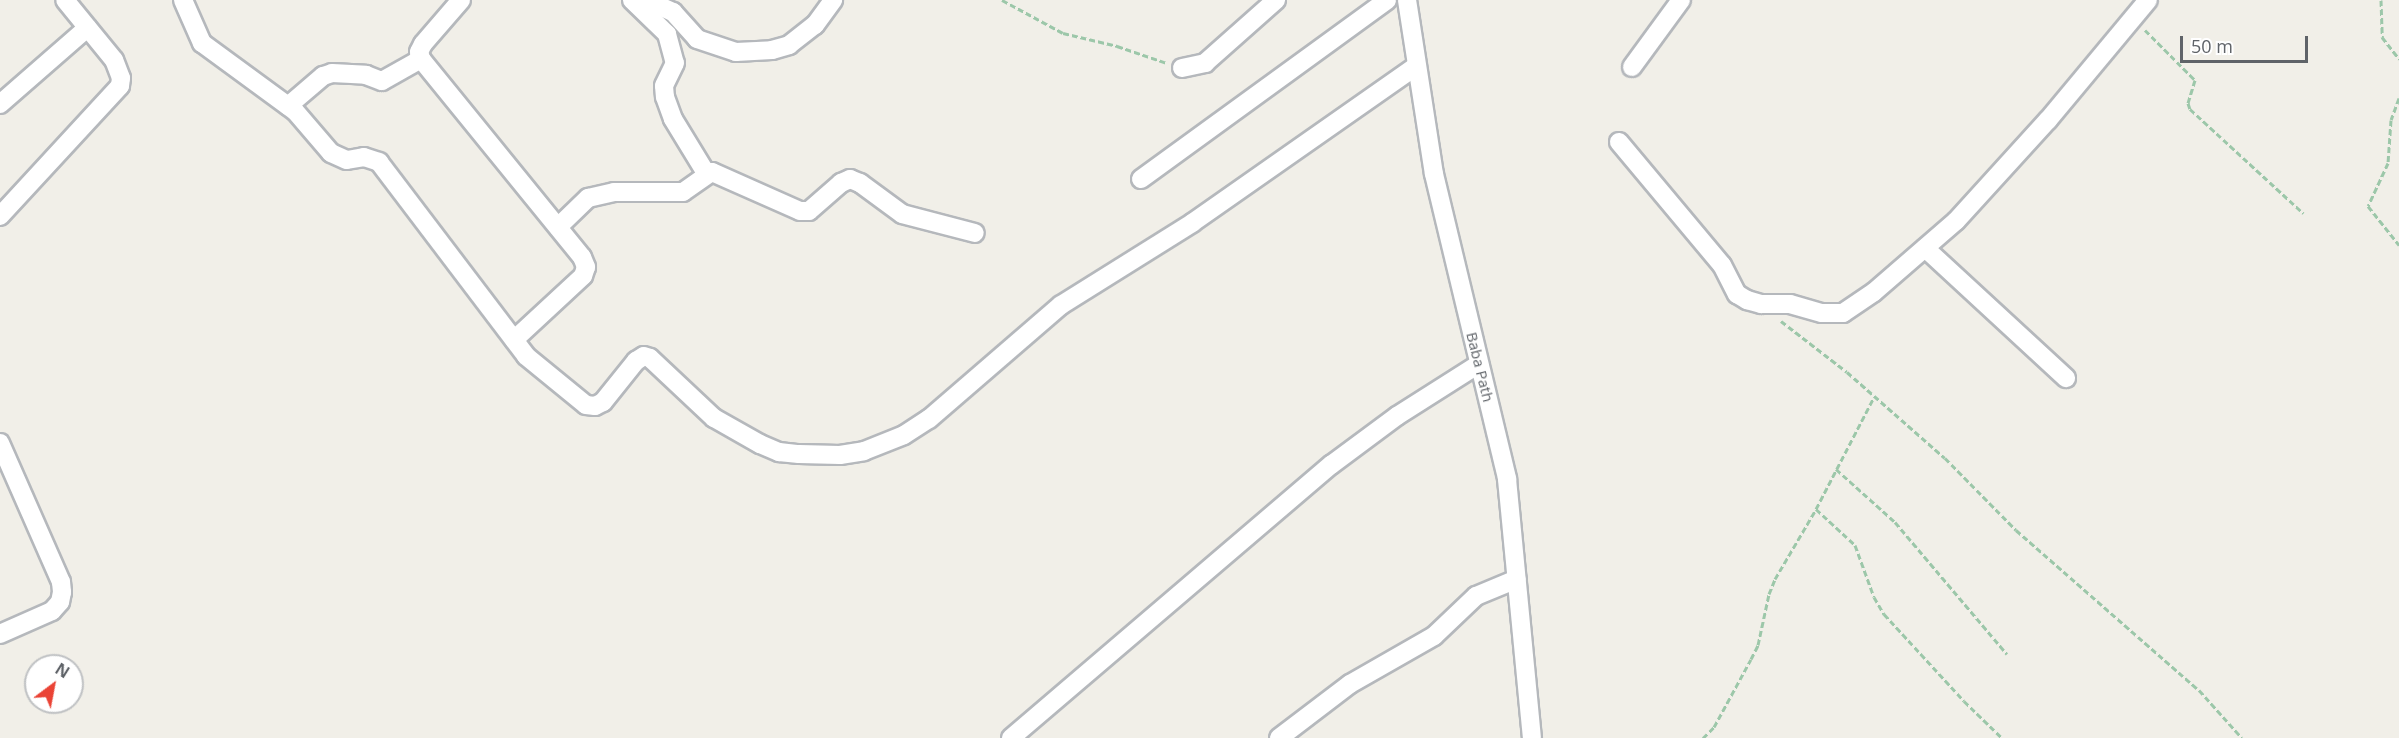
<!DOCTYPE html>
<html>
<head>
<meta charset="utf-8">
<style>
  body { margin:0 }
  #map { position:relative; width:2399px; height:738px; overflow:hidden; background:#f1efe8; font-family:"Open Sans",sans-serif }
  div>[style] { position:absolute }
  .path>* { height:3px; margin-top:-1.5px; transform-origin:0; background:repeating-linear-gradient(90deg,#9cc7a9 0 6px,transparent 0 9px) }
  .roads { filter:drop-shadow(2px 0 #b5b8bc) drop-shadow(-2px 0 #b5b8bc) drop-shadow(0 2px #b5b8bc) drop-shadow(0 -2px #b5b8bc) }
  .minor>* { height:18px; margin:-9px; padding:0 9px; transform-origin:9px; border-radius:9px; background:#fff }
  span { translate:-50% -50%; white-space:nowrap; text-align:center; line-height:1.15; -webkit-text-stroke:4.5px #fff; paint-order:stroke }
  .street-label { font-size:15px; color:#5f6368 }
  .north { position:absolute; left:24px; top:654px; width:60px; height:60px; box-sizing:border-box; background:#fff; border:2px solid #bfc1c3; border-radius:50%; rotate:32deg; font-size:16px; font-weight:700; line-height:24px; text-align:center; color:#5f6368 }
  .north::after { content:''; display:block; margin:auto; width:21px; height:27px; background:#ea4335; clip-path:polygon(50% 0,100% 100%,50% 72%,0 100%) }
  .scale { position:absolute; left:2180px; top:36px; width:128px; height:27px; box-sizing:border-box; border:3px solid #5f6368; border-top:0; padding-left:8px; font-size:18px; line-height:21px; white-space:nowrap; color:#5f6368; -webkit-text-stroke:4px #fff; paint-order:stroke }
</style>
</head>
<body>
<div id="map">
  <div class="path">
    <i style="left:1002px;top:0;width:69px;rotate:28.4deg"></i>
    <i style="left:1063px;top:33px;width:56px;rotate:13.5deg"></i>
    <i style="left:1117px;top:46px;width:53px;rotate:18.8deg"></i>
    <i style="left:2381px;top:0;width:37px;rotate:88deg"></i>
    <i style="left:2382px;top:37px;width:28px;rotate:52deg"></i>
    <i style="left:2145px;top:30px;width:71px;rotate:45deg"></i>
    <i style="left:2195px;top:80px;width:24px;rotate:107deg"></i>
    <i style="left:2188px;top:103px;width:6px;rotate:72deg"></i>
    <i style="left:2190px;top:109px;width:154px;rotate:42.6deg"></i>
    <i style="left:2399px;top:98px;width:23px;rotate:110deg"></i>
    <i style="left:2391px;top:120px;width:43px;rotate:94deg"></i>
    <i style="left:2388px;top:163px;width:47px;rotate:114.9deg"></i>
    <i style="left:2368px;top:206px;width:50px;rotate:51.5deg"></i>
    <i style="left:1781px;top:321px;width:83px;rotate:37.7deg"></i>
    <i style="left:1847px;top:372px;width:130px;rotate:41.3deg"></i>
    <i style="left:1945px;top:458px;width:101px;rotate:45.4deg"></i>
    <i style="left:2016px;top:530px;width:243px;rotate:41.2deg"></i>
    <i style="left:2199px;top:690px;width:64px;rotate:48.1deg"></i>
    <i style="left:1836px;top:469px;width:79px;rotate:41.9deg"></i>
    <i style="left:1895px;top:522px;width:173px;rotate:49.7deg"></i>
    <i style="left:1816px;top:509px;width:53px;rotate:42.7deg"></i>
    <i style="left:1855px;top:545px;width:55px;rotate:69.9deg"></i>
    <i style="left:1874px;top:597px;width:20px;rotate:60deg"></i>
    <i style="left:1884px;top:614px;width:118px;rotate:47.4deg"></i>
    <i style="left:1964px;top:701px;width:53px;rotate:44.2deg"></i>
    <i style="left:1703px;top:738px;width:16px;rotate:-45deg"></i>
    <i style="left:1714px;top:727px;width:77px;rotate:-61.4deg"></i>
    <i style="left:1751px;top:659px;width:16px;rotate:-63deg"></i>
    <i style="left:1758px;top:645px;width:52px;rotate:-77.8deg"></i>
    <i style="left:1769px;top:594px;width:16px;rotate:-68deg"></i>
    <i style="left:1775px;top:579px;width:81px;rotate:-59.6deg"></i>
    <i style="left:1816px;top:509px;width:126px;rotate:-62.6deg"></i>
  </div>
  <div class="roads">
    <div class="minor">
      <i style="left:183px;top:0;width:47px;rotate:66.2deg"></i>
      <i style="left:202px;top:43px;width:115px;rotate:36.2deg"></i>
      <i style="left:295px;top:111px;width:55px;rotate:49.4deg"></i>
      <i style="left:331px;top:153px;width:17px;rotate:24deg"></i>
      <i style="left:347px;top:160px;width:17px;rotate:-10deg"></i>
      <i style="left:364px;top:157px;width:16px;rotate:18deg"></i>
      <i style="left:379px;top:162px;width:243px;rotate:52.8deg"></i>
      <i style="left:526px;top:356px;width:77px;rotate:39.2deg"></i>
      <i style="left:586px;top:405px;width:9px;rotate:6deg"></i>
      <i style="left:595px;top:406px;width:9px;rotate:-27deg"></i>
      <i style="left:603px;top:402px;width:53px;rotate:-51.2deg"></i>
      <i style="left:636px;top:361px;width:9px;rotate:-32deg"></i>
      <i style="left:644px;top:356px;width:6px;rotate:18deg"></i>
      <i style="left:650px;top:358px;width:88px;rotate:43.2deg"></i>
      <i style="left:714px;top:418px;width:53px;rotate:29.5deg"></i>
      <i style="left:760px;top:444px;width:21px;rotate:23deg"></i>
      <i style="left:779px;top:452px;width:20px;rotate:6deg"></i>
      <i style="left:799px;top:454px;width:41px;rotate:1.4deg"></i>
      <i style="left:840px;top:455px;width:24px;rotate:-9deg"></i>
      <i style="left:864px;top:451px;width:43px;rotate:-21.8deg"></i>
      <i style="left:904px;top:435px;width:30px;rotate:-33deg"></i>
      <i style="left:929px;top:419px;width:174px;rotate:-40.8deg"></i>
      <i style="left:1061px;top:305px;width:155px;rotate:-32deg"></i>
      <i style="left:1192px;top:223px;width:274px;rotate:-35deg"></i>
      <i style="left:461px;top:0;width:58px;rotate:130.8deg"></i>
      <i style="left:423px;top:44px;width:9px;rotate:117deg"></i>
      <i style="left:419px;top:52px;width:7px;rotate:74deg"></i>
      <i style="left:421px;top:59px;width:255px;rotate:50.9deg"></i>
      <i style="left:582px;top:257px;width:11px;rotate:68deg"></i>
      <i style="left:586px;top:267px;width:9px;rotate:108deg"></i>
      <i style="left:583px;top:276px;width:94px;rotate:137.2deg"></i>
      <i style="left:632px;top:0;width:49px;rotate:44.2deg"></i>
      <i style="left:667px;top:34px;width:30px;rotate:75deg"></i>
      <i style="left:675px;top:63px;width:25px;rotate:116deg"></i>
      <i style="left:664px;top:86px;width:11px;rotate:85deg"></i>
      <i style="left:665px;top:97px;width:23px;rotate:70deg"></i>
      <i style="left:673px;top:119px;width:63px;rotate:58.6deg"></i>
      <i style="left:646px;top:0;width:30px;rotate:24deg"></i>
      <i style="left:673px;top:12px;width:36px;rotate:48deg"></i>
      <i style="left:697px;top:39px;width:41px;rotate:18.4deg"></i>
      <i style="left:736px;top:52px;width:36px;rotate:-3deg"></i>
      <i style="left:772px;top:50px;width:18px;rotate:-16deg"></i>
      <i style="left:789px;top:45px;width:33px;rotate:-38deg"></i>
      <i style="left:815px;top:25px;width:31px;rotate:-54deg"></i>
      <i style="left:1407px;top:0;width:176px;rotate:81.2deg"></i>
      <i style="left:1434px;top:174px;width:314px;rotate:76.5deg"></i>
      <i style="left:1507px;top:479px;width:260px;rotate:84.5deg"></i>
      <i style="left:1632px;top:67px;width:83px;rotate:-53.8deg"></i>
      <i style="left:1182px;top:68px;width:24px;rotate:-12deg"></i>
      <i style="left:1205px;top:63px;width:95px;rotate:-41.6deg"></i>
      <i style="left:0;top:104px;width:116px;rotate:-41.1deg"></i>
      <i style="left:288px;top:106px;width:46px;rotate:-40.6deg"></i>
      <i style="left:323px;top:76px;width:9px;rotate:-18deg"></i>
      <i style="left:332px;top:73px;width:34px;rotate:3deg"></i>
      <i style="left:366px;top:75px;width:17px;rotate:21deg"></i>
      <i style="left:382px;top:81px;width:45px;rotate:-29.4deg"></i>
      <i style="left:1619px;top:142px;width:160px;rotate:50.1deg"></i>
      <i style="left:1722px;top:265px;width:33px;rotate:63deg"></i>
      <i style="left:1737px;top:294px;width:12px;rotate:31deg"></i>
      <i style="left:1747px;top:300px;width:15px;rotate:16deg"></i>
      <i style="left:1761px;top:304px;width:29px"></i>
      <i style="left:1790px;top:304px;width:33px;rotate:16deg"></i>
      <i style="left:1822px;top:313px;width:21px"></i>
      <i style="left:1843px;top:313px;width:37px;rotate:-34deg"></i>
      <i style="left:1874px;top:292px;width:108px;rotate:-40.9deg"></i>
      <i style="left:1956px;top:221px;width:137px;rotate:-47.7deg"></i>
      <i style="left:2048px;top:120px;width:156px;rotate:-50.2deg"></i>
      <i style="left:1141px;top:179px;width:304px;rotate:-36deg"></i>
      <i style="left:0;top:216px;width:177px;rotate:-47.3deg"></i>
      <i style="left:120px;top:86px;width:8px;rotate:-83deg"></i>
      <i style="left:121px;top:78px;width:19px;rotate:-111deg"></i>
      <i style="left:114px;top:60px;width:77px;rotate:-129.2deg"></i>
      <i style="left:558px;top:227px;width:42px;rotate:-44deg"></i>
      <i style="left:588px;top:198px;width:27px;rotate:-13deg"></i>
      <i style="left:614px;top:192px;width:69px"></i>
      <i style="left:683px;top:192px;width:35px;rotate:-35deg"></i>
      <i style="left:712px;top:172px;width:96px;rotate:23.9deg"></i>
      <i style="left:800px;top:211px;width:9px"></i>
      <i style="left:809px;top:211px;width:43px;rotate:-41.2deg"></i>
      <i style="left:841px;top:183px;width:10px;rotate:-24deg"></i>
      <i style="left:850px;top:179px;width:11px;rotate:22deg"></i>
      <i style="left:860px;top:183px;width:52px;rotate:36.4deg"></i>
      <i style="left:902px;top:214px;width:75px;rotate:14.6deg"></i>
      <i style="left:1925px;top:248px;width:192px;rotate:42.7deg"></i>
      <i style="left:0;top:443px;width:152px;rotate:66.3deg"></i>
      <i style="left:61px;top:582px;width:10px;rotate:84deg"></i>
      <i style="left:62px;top:592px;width:10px;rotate:101deg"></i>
      <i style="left:60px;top:602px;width:12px;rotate:132deg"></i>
      <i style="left:52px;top:611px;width:57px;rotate:156.1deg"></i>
      <i style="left:1011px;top:738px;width:421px;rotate:-40.5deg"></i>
      <i style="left:1331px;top:465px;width:82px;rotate:-36.6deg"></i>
      <i style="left:1397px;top:416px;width:97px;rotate:-32.4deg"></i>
      <i style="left:1279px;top:738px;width:89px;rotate:-37.3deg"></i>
      <i style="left:1350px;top:684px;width:97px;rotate:-29.7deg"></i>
      <i style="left:1434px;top:636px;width:58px;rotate:-43.6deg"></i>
      <i style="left:1476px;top:596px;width:44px;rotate:-22.5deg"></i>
    </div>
  </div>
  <div class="street-label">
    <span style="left:1480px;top:367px;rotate:76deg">Baba Path</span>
  </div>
  <div class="north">N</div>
  <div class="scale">50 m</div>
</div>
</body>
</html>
